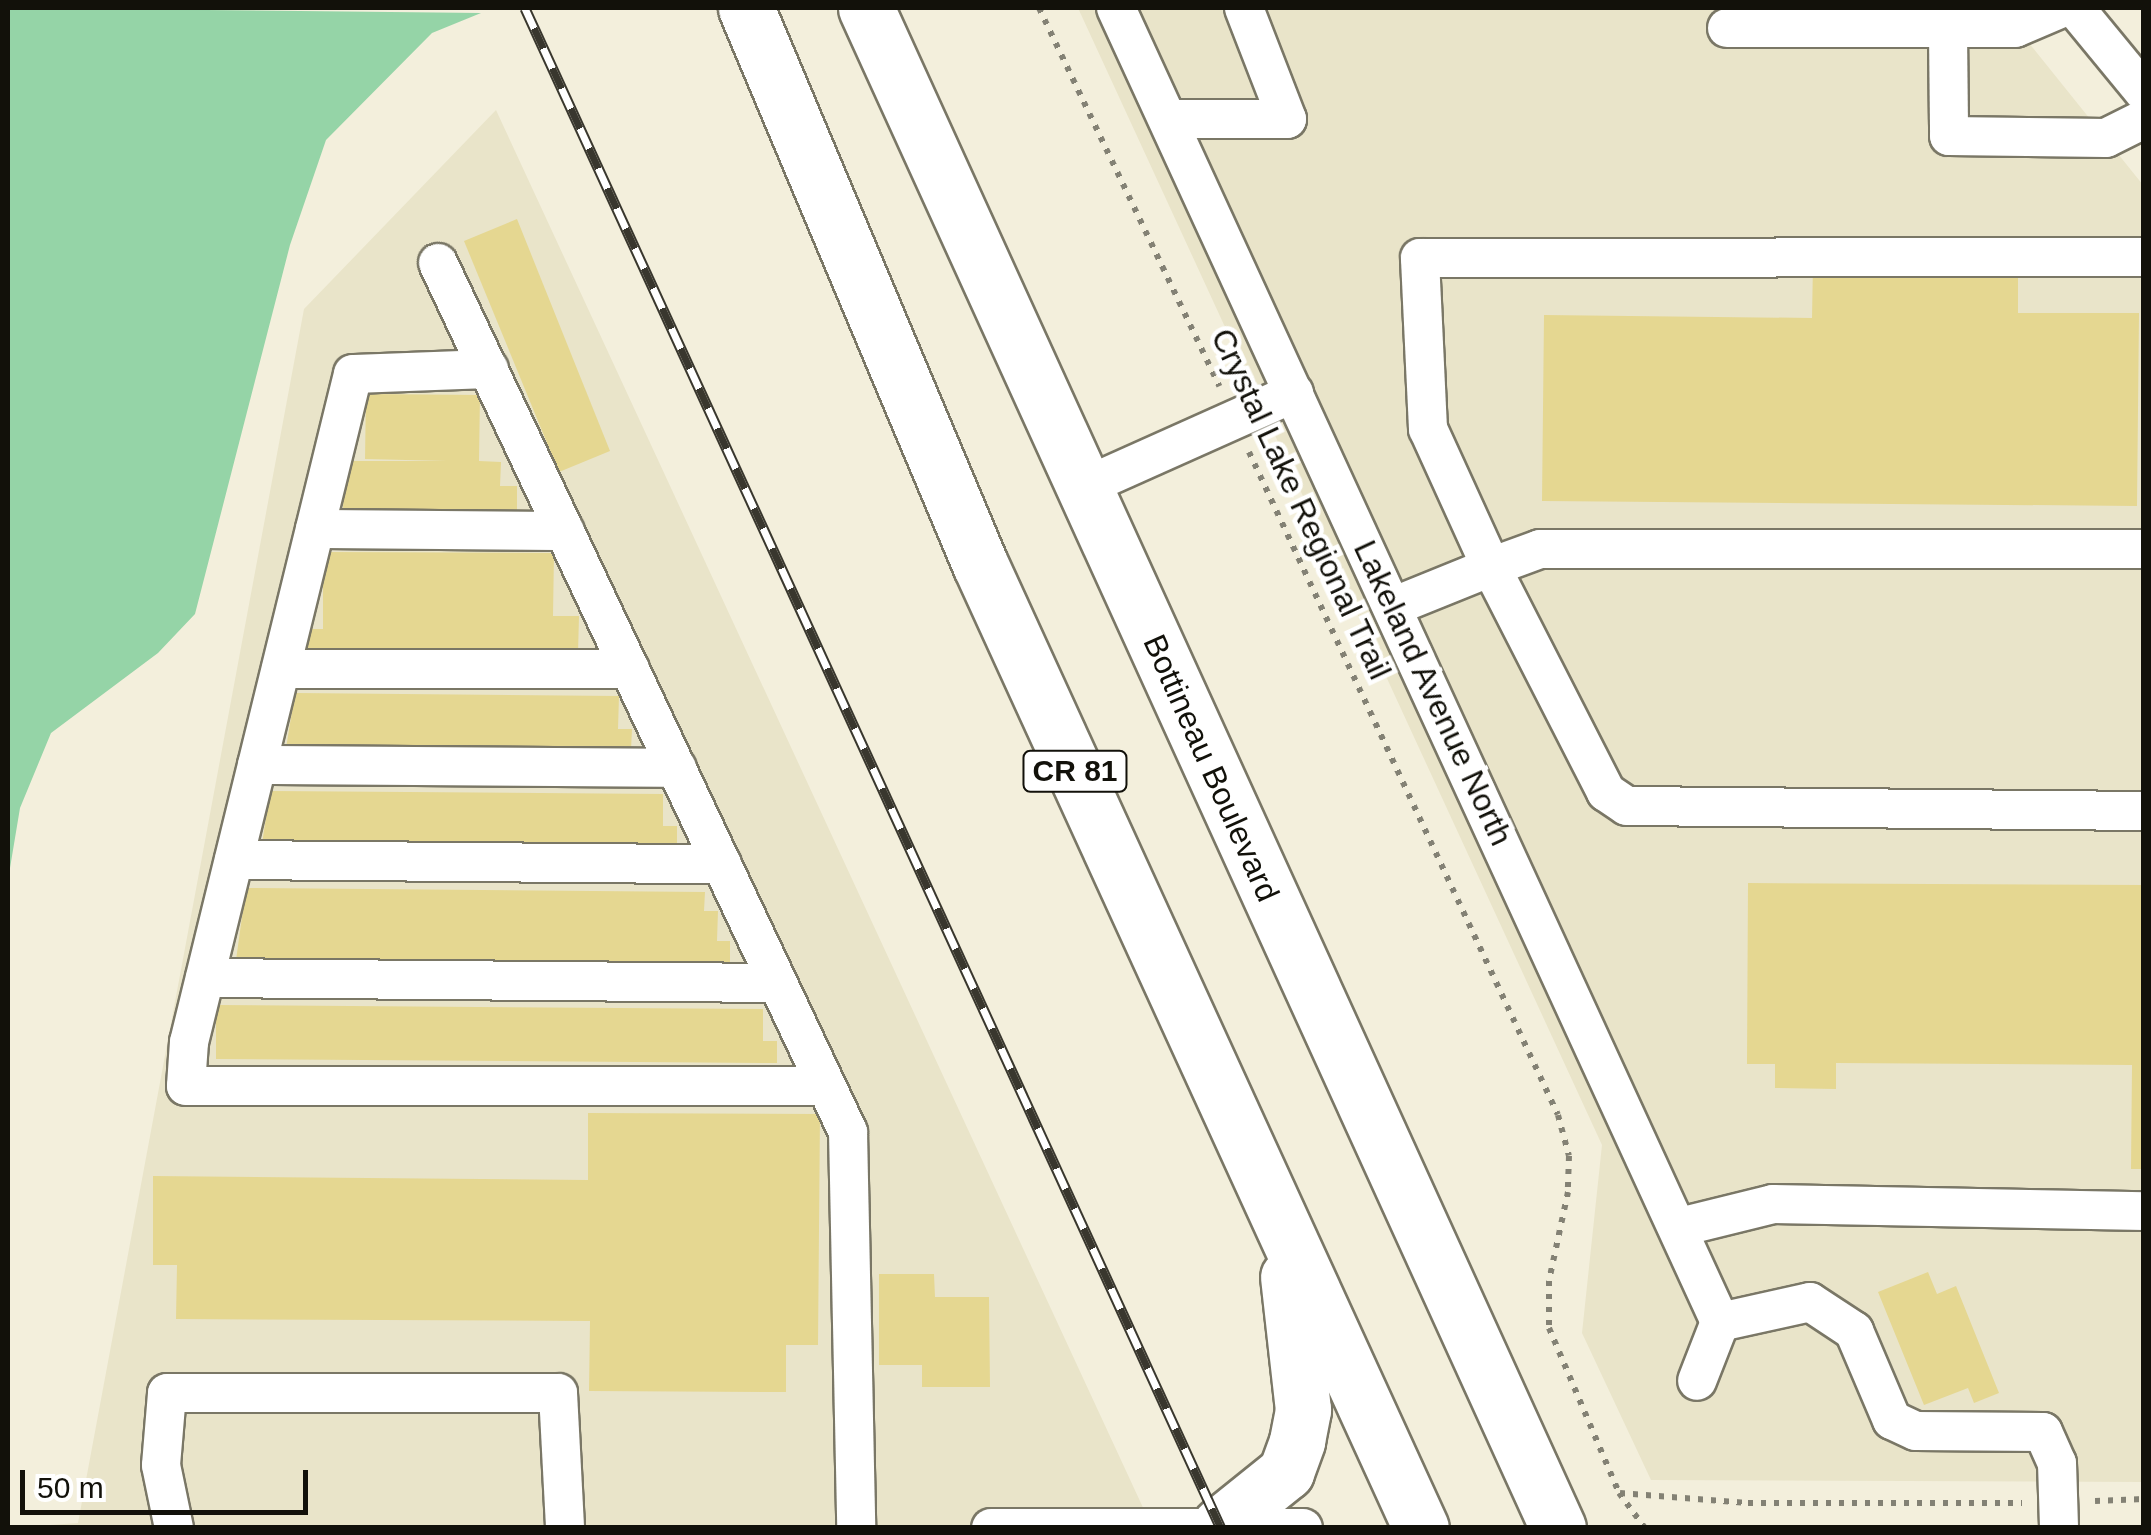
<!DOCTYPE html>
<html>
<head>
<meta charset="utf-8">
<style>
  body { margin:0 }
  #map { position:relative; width:2151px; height:1535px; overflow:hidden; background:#f3efdc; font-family:Helvetica,sans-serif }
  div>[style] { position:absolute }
  .built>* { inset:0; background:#e9e4c9 }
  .green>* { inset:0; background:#95d4a7 }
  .building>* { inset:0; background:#e5d791 }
  .path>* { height:6px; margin-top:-3px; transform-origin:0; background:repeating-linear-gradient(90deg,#838174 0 5px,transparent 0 13px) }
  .roads { filter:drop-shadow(2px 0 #7a7766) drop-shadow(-2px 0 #7a7766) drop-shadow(0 2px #7a7766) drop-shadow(0 -2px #7a7766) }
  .minor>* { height:38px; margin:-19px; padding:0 19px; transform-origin:19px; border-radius:19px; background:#fff }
  .highway>* { height:55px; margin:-27.5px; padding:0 27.5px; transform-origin:27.5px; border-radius:27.5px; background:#fff }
  .rail>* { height:11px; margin-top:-5.5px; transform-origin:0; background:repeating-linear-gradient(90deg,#fff 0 22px,#39372e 0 44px); box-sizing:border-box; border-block:2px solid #39372e }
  span { translate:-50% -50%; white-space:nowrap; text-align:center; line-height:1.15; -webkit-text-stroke:9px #fff; paint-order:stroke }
  .shield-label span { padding:2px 8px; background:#fff; border:2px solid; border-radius:8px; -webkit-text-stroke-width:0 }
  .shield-label { font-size:30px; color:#12110a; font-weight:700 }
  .street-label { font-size:32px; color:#12110a }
  .frame { position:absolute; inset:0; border:10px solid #12110a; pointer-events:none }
  .scale { position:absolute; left:20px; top:1470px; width:288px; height:45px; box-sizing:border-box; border:5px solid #12110a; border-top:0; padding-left:12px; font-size:30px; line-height:35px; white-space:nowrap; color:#12110a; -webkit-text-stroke:8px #fff; paint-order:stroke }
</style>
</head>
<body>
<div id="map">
  <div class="built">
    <i style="clip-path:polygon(1078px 8px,2001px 8px,2143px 185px,2143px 1482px,1651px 1480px,1582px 1333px,1602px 1145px)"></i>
    <i style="clip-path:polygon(496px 110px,1152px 1527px,8px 1528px,78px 1523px,304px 309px)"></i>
  </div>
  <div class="green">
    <i style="clip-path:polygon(8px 8px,481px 13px,432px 33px,326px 140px,290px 245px,195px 614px,158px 653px,51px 733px,20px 808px,8px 880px)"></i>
  </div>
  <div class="building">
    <i style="clip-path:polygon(517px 219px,610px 451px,559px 472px,464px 241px)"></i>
    <i style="clip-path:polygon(1813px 263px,2018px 265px,2018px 313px,2139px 313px,2137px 506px,1542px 501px,1544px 315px,1812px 318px)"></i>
    <i style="clip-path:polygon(366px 394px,480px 395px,479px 461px,501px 462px,500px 486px,517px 486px,517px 513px,343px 512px,344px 461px,447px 461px,365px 459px)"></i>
    <i style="clip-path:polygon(323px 552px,554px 553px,553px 616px,579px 616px,578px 653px,308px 651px,308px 629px,323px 629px)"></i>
    <i style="clip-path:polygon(295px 693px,619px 696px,618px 729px,632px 729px,631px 750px,286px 748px)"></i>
    <i style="clip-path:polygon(270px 791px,663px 794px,663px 826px,677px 826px,677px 849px,262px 844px)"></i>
    <i style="clip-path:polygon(1748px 883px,2144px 885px,2144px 1169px,2131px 1169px,2132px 1065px,1836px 1063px,1836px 1089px,1775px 1088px,1775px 1064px,1747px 1064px)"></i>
    <i style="clip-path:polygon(246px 888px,705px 892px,704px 911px,718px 911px,717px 941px,730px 941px,730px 965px,236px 960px)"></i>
    <i style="clip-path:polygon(216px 1005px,763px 1009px,763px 1041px,777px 1041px,777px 1063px,216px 1059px)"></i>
    <i style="clip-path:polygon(588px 1113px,820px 1114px,818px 1345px,786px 1345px,786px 1392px,589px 1391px,590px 1321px,176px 1319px,177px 1265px,153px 1265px,153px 1176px,588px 1180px)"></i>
    <i style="clip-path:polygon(1928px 1272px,1937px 1294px,1956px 1286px,1999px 1393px,1974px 1403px,1968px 1388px,1924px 1405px,1878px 1292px)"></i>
    <i style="clip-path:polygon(879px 1274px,934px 1274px,935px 1297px,989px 1297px,990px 1387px,922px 1387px,922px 1365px,879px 1365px)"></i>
  </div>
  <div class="path">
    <i style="left:1039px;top:8px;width:419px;rotate:64.5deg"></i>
    <i style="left:1249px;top:452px;width:731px;rotate:65.01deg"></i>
    <i style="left:1558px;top:1115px;width:42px;rotate:75deg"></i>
    <i style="left:1569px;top:1156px;width:36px;rotate:92deg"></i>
    <i style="left:1568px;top:1192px;width:91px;rotate:102.1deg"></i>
    <i style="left:1549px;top:1281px;width:47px;rotate:90deg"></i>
    <i style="left:1549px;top:1328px;width:179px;rotate:67deg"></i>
    <i style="left:1619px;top:1493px;width:44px;rotate:53.4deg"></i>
    <i style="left:1620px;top:1493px;width:128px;rotate:4.5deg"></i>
    <i style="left:1748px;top:1503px;width:274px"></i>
    <i style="left:2095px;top:1501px;width:49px;rotate:-2.3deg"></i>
  </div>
  <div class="roads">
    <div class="minor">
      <i style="left:1116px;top:8px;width:1446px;rotate:65.31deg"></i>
      <i style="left:1720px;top:1322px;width:63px;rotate:111.3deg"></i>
      <i style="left:2075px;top:8px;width:109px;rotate:50.6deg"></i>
      <i style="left:1727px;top:28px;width:288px"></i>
      <i style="left:2015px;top:28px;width:51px;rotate:-23.1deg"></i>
      <i style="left:1948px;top:32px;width:104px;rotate:89.4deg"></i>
      <i style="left:1949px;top:136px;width:157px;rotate:0.7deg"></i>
      <i style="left:2106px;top:138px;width:42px;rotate:-26.6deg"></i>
      <i style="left:1168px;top:119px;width:119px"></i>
      <i style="left:1287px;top:119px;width:119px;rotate:-111.2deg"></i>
      <i style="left:438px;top:263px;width:961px;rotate:64.74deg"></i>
      <i style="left:848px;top:1132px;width:396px;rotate:88.8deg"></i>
      <i style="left:489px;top:369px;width:136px;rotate:177.9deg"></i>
      <i style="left:353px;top:374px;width:688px;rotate:103.79deg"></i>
      <i style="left:189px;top:1042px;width:44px;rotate:93.9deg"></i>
      <i style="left:186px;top:1086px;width:640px"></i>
      <i style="left:1086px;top:486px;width:228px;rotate:-24.1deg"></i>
      <i style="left:315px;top:529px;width:250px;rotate:0.5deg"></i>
      <i style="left:2144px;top:549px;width:604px;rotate:180deg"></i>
      <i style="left:1540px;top:549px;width:52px;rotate:159.8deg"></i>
      <i style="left:1491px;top:567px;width:253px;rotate:62.9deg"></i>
      <i style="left:1606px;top:792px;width:25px;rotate:34deg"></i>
      <i style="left:1627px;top:806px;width:517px;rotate:0.55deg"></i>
      <i style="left:1392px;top:607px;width:107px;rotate:-22deg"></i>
      <i style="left:1491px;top:567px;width:152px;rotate:-114.5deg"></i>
      <i style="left:1428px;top:429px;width:171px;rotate:-92.7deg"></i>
      <i style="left:1420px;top:258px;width:724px;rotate:-0.08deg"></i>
      <i style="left:281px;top:669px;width:349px"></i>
      <i style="left:257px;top:765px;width:420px;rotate:0.4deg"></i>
      <i style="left:234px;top:860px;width:488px;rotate:0.5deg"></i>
      <i style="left:205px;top:978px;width:572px;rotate:0.5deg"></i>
      <i style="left:1680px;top:1227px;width:96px;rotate:-13.9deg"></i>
      <i style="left:1773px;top:1204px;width:371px;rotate:1.1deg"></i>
      <i style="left:1720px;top:1322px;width:92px;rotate:-12.5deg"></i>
      <i style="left:1810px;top:1302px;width:53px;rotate:33.4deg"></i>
      <i style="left:1854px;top:1331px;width:97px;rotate:66.9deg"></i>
      <i style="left:1892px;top:1420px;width:26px;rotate:25deg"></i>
      <i style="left:1916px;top:1431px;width:127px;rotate:0.5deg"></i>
      <i style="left:2043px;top:1432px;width:34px;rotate:66deg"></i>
      <i style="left:2057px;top:1463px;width:65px;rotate:88.2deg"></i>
      <i style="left:174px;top:1528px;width:64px;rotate:-101.7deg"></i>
      <i style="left:161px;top:1465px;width:72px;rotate:-85.2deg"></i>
      <i style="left:167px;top:1393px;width:391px"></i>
      <i style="left:558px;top:1393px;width:135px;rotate:87deg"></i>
      <i style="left:991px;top:1528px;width:312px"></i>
    </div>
    <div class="highway">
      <i style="left:746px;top:8px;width:603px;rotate:67.18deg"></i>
      <i style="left:980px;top:564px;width:1060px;rotate:65.42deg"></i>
      <i style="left:866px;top:8px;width:1670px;rotate:65.52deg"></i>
      <i style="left:1220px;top:1525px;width:85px;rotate:-38.8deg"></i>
      <i style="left:1286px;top:1472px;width:33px;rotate:-70deg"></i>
      <i style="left:1297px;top:1441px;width:32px;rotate:-79deg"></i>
      <i style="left:1303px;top:1410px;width:134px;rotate:-96.4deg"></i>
    </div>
  </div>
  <div class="rail">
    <i style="left:525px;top:8px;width:1672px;rotate:65.4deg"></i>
  </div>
  <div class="shield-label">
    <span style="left:1075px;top:771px">CR 81</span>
  </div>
  <div class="street-label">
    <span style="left:1301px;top:504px;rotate:65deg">Crystal Lake Regional Trail</span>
    <span style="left:1433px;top:693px;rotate:65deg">Lakeland Avenue North</span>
    <span style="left:1211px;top:768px;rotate:66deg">Bottineau Boulevard</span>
  </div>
  <div class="frame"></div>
  <div class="scale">50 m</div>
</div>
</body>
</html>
